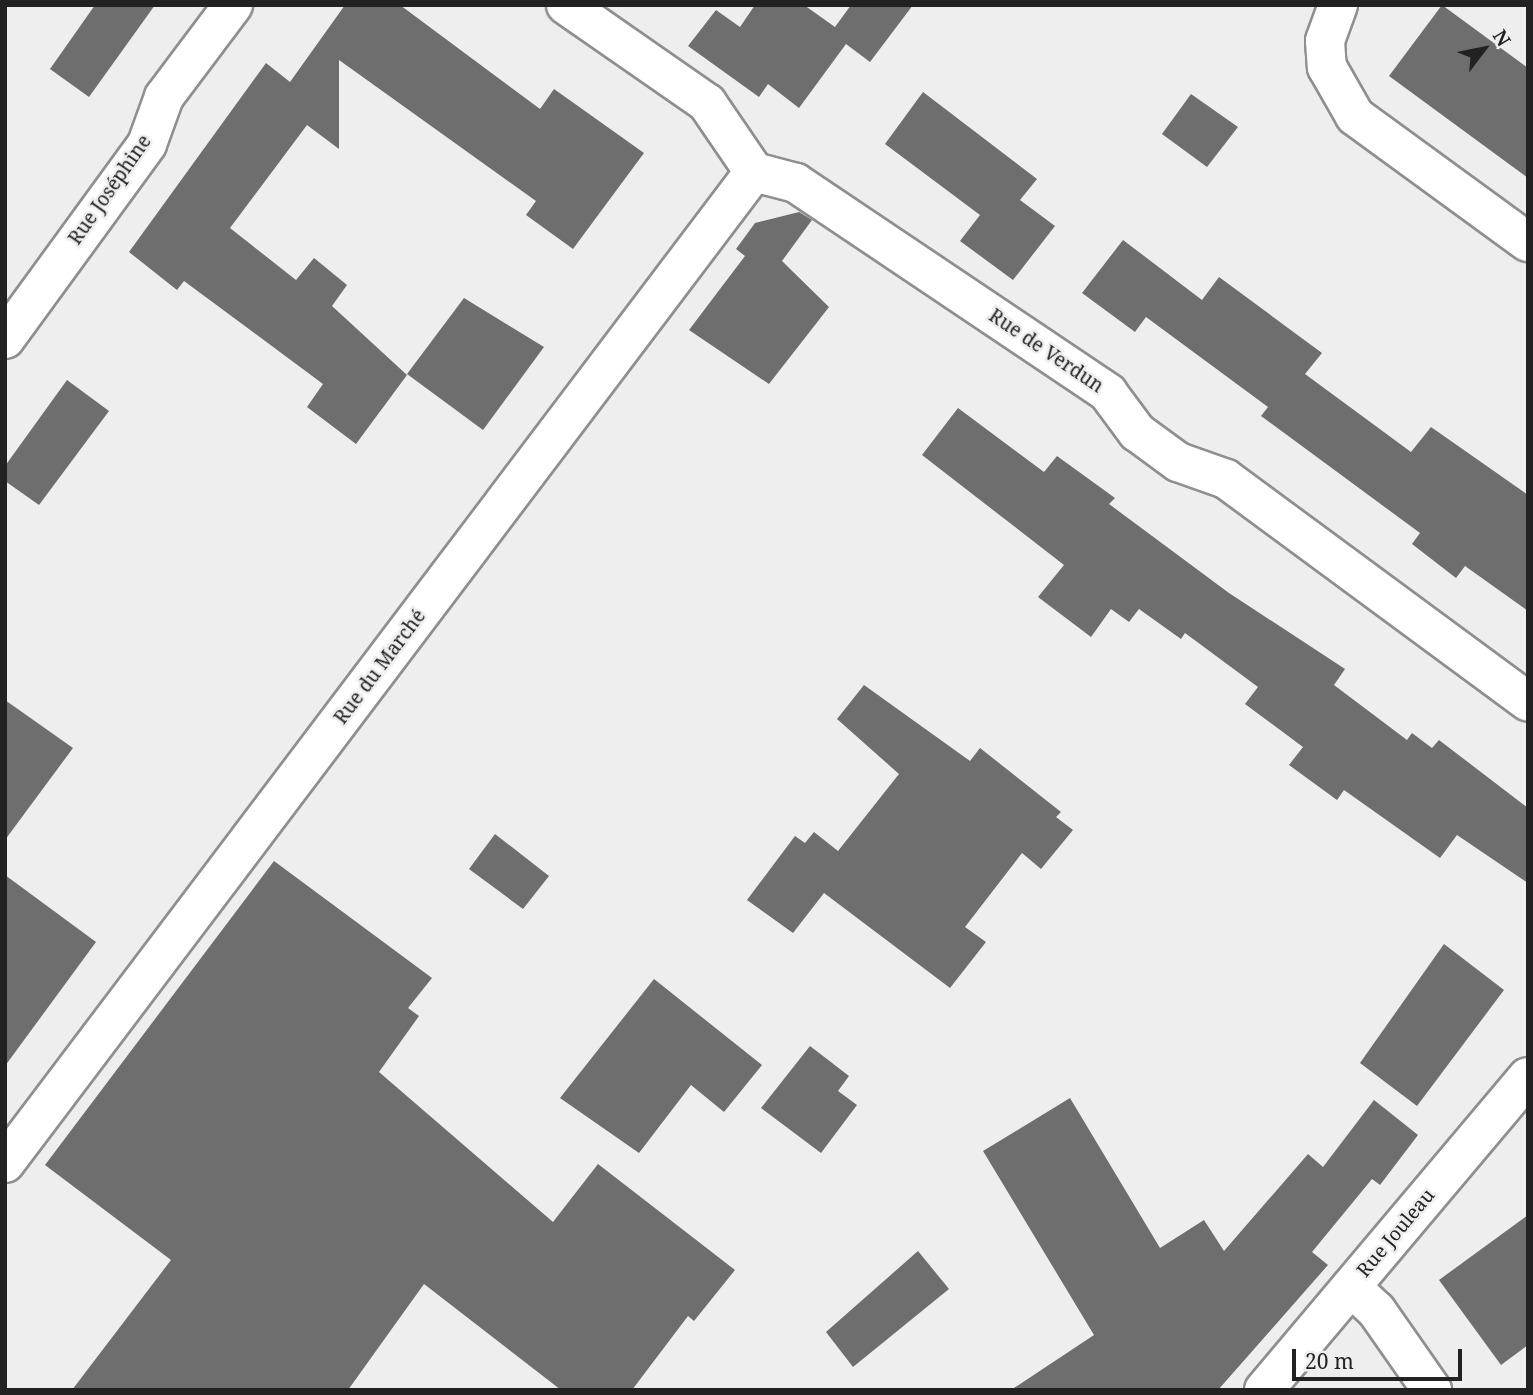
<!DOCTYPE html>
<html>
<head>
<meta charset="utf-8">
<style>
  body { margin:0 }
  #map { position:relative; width:1533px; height:1395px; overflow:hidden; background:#eeeeef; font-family:"Noto Serif",serif }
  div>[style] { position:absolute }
  .building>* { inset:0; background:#6f6e6e }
  .roads { filter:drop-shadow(2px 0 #8e8f8f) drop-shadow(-2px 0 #8e8f8f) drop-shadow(0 2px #8e8f8f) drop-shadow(0 -2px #8e8f8f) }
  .street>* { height:38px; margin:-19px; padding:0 19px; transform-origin:19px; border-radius:19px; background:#fff }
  span { translate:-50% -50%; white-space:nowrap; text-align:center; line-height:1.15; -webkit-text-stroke:5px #eeeeef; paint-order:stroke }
  .street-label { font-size:19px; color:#222 }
  .frame { position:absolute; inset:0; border:7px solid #222; pointer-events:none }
  .north { position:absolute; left:1449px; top:14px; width:70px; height:70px; -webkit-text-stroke:5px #eeeeef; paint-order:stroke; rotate:58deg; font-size:19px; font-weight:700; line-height:28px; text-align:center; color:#222 }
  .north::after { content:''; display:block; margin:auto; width:24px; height:32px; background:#222; clip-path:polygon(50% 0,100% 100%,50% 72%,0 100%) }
  .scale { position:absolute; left:1292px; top:1349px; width:170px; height:32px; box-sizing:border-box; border:4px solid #222; border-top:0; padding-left:9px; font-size:21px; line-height:24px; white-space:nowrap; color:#222; -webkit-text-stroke:5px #eeeeef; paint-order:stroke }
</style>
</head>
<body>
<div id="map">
  <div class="building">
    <i style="clip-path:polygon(95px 5px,155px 5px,89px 97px,50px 69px)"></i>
    <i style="clip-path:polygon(345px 5px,400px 5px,540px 109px,554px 89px,644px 153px,573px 249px,526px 215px,536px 201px,339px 60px,339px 149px,307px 125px,230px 228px,296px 280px,314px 258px,347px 285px,332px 306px,407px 375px,356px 444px,307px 407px,323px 384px,184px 281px,177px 290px,129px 252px,266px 63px,290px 82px)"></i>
    <i style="clip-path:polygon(755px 5px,804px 5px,835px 27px,851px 5px,913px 5px,870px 62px,846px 44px,799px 108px,768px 84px,759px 97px,688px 46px,716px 10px,740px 27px)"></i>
    <i style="clip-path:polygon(1442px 5px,1528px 68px,1528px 178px,1389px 76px)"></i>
    <i style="clip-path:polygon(923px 92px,1037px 179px,1020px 200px,1055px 226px,1013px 280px,960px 241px,980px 215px,885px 144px)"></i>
    <i style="clip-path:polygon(1191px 94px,1238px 127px,1207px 167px,1162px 134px)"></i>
    <i style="clip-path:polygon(799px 212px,812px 220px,782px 261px,829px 307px,769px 384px,689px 330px,745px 256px,736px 249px,755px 223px)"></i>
    <i style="clip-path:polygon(1123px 240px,1202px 300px,1219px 277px,1322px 353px,1305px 374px,1411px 452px,1431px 427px,1528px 495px,1528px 611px,1465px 566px,1456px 578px,1412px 544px,1420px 533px,1261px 416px,1268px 407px,1146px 317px,1135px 332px,1082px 293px)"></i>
    <i style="clip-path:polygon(464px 298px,544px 347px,483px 430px,407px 374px)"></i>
    <i style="clip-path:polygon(67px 380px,109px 411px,39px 505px,5px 481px,5px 466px)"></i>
    <i style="clip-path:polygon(958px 408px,1044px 472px,1057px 456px,1115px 498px,1109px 504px,1229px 593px,1345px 669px,1334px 685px,1407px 740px,1412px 733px,1432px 748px,1439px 740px,1528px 808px,1528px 883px,1457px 835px,1440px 858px,1344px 790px,1337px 800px,1289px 765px,1303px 747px,1245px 704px,1258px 687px,1185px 633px,1181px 639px,1139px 609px,1129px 622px,1111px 609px,1091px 637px,1038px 597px,1064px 565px,922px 455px)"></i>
    <i style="clip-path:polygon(864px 685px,970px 761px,980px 748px,1061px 812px,1056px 817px,1073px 830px,1041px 869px,1022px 853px,965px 927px,986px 942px,950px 988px,824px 893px,793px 933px,747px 900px,795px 836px,805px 843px,814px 832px,838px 851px,899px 774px,837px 719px)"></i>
    <i style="clip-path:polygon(5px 700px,73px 748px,5px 840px)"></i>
    <i style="clip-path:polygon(495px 834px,549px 876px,523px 909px,469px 869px)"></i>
    <i style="clip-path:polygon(274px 861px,432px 978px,408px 1008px,419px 1016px,379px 1072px,553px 1222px,598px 1164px,735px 1270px,694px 1321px,688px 1316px,632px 1390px,561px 1390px,424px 1284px,348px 1390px,72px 1390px,171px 1260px,45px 1165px)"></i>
    <i style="clip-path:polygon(5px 875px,96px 942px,5px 1066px)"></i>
    <i style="clip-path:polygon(1444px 944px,1504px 990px,1417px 1106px,1360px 1063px)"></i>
    <i style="clip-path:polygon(654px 979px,762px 1065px,724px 1112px,691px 1085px,639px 1153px,560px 1098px)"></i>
    <i style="clip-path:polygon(810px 1046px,849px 1076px,838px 1091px,857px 1105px,821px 1153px,761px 1108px)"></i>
    <i style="clip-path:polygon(1070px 1098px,1160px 1248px,1204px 1220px,1224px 1251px,1308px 1154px,1323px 1167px,1374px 1100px,1418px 1135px,1380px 1185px,1372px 1179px,1312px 1252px,1328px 1265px,1218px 1390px,1011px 1390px,1094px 1335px,983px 1151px)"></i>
    <i style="clip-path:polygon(1528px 1215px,1528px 1345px,1501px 1365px,1439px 1280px)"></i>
    <i style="clip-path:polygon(918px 1251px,949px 1289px,853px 1367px,826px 1332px)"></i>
  </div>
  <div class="roads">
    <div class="street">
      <i style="left:566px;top:5px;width:172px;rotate:34.8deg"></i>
      <i style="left:707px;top:103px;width:83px;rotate:55.7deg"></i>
      <i style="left:754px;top:172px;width:43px;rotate:14.7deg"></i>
      <i style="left:796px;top:183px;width:376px;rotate:33.9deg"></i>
      <i style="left:1108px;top:393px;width:49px;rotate:53.4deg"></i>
      <i style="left:1137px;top:432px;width:51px;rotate:36.2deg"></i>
      <i style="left:1178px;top:462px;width:51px;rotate:19.5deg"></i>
      <i style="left:1226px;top:479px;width:375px;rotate:36.4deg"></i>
      <i style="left:1338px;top:5px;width:38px;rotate:110deg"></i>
      <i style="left:1325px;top:41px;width:26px;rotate:86deg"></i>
      <i style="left:1327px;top:67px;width:56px;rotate:60.3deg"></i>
      <i style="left:1355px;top:116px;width:214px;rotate:36.1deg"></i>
      <i style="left:5px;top:339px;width:241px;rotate:-53.9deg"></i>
      <i style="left:147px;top:144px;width:50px;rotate:-70.1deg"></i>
      <i style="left:164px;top:97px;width:115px;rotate:-53.1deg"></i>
      <i style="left:5px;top:1163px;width:1242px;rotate:-52.92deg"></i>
      <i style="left:1351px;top:1287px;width:34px;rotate:43deg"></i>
      <i style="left:1376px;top:1310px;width:98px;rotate:55deg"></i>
      <i style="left:1264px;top:1390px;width:409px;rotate:-49.9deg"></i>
    </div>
  </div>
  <div class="street-label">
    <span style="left:110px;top:190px;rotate:-55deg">Rue Joséphine</span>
    <span style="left:1046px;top:351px;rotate:34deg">Rue de Verdun</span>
    <span style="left:380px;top:667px;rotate:-53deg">Rue du Marché</span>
    <span style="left:1396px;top:1233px;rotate:-50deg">Rue Jouleau</span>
  </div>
  <div class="frame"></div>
  <div class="north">N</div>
  <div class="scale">20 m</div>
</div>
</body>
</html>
